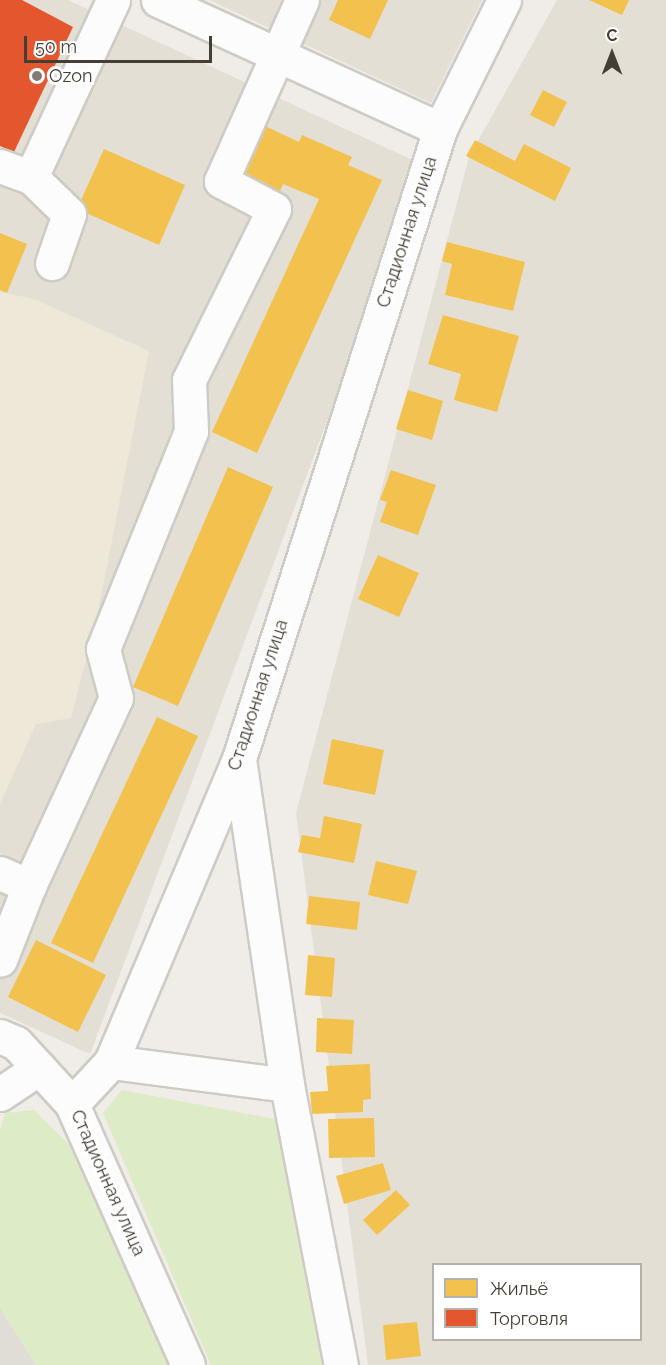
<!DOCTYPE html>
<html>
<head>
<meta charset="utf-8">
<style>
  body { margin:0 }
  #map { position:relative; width:666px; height:1365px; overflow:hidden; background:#f0ede8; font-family:Raleway,sans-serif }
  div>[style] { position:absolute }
  .residential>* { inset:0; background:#e4dfd5 }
  .industrial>* { inset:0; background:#e0dcd6 }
  .education>* { inset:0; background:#eee8d9 }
  .green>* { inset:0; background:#ddebc6 }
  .homes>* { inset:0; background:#f2c14e }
  .shops>* { inset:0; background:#e4572e }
  .roads { filter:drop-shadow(2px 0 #cecbc5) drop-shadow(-2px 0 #cecbc5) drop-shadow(0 2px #cecbc5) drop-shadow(0 -2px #cecbc5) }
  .minor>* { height:33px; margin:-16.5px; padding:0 16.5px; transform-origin:16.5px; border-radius:16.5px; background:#fdfcfc }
  .dots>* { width:16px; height:16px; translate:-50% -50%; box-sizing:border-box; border:3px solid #fff; border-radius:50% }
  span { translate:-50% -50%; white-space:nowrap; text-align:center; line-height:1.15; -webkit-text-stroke:6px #fff; paint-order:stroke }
  .poi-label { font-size:18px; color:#453e34 }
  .left { translate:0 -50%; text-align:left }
  .street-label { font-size:18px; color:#453e34 }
  .legend { position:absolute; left:432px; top:1263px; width:210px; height:78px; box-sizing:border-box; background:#fff; border:2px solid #b5b2ae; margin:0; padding:8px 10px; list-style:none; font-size:18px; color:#453e34 }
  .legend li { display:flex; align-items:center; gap:12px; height:30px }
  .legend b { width:30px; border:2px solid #b5b2ae }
  .north { position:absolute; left:582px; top:24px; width:60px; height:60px; -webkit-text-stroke:4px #fff; paint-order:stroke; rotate:0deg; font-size:16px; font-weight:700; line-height:24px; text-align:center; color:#453e34 }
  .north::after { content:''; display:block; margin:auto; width:21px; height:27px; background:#453e34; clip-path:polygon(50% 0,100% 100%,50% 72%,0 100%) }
  .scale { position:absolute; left:24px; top:36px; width:188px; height:27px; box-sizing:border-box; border:3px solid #453e34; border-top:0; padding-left:8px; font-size:18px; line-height:21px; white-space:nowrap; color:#453e34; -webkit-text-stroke:4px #fff; paint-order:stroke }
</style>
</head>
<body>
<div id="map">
  <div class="residential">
    <i style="clip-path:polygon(0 0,68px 0,423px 165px,90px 1054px,0 1013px)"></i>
    <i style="clip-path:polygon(209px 0,482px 0,431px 103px)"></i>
    <i style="clip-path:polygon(evenodd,557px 0,666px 0,666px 1365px,368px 1365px,296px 813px,469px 157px,557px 0,434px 1264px,640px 1264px,640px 1340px,434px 1340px,434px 1264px)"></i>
  </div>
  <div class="industrial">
    <i style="clip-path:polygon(0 1308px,36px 1365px,0 1365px)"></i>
  </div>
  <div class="education">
    <i style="clip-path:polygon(0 292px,34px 299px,149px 351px,97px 617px,71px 718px,36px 724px,0 804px)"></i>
  </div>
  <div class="green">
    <i style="clip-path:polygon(122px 1090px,280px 1120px,329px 1365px,211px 1365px,103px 1113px)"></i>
    <i style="clip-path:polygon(34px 1110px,69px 1144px,168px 1365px,36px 1365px,0 1308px,0 1131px,5px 1113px)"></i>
  </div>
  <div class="homes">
    <i style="clip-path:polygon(338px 0,388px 0,370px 39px,329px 20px)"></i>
    <i style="clip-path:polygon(589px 0,629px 0,622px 15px)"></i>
    <i style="clip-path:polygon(543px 90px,567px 102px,554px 127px,530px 115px)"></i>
    <i style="clip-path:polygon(265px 126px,299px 142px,302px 135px,352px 157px,348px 165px,382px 180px,257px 453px,212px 432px,319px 199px,283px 184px,279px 194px,241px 177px)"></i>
    <i style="clip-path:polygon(475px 140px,515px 161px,524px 144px,571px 168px,555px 201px,466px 156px)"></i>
    <i style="clip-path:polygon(104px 149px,185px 185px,159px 245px,77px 209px)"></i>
    <i style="clip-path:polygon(0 233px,27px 244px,7px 293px,0 290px)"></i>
    <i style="clip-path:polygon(447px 242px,525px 262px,513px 311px,445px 295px,452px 264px,442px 261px)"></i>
    <i style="clip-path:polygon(443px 315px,519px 336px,497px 412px,454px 400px,461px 374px,428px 364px)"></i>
    <i style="clip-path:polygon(408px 390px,443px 401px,432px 440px,396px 429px)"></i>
    <i style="clip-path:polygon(228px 467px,273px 487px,178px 706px,133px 687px)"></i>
    <i style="clip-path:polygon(391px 470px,436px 485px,418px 535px,380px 522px,387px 502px,380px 500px)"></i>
    <i style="clip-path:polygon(378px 555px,419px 573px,399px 617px,358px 599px)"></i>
    <i style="clip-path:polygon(157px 717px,198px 736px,93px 963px,51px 943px)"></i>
    <i style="clip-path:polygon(332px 739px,384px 750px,375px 795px,323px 784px)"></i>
    <i style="clip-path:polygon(324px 816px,362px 824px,354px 863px,298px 852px,302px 835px,320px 838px)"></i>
    <i style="clip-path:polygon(376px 861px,417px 871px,408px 904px,368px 895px)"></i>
    <i style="clip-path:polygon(309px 896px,360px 902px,357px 930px,306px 924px)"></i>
    <i style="clip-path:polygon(36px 940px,106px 975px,78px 1032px,8px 997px)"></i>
    <i style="clip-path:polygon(308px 955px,335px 958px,332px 997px,305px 995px)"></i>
    <i style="clip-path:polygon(317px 1018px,354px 1020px,352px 1054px,316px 1052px)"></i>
    <i style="clip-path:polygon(370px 1064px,371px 1099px,363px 1100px,363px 1112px,312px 1114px,310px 1092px,328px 1091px,326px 1066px)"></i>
    <i style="clip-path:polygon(374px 1118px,375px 1157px,329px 1158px,328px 1119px)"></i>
    <i style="clip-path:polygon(383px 1163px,391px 1190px,344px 1204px,336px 1176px)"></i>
    <i style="clip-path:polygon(396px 1190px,410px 1205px,377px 1235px,363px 1220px)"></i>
    <i style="clip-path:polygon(417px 1322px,421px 1356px,386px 1360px,383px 1325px)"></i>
  </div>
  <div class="shops">
    <i style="clip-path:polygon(0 0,22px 0,73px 27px,14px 152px,0 146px)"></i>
  </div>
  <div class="roads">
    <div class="minor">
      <i style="left:158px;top:0;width:310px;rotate:24.6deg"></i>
      <i style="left:0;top:166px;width:33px;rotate:20deg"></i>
      <i style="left:31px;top:177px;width:195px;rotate:-65.1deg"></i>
      <i style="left:31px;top:177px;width:53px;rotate:44.2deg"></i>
      <i style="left:69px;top:214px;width:52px;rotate:109.1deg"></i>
      <i style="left:239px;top:759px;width:330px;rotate:81.6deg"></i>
      <i style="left:287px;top:1085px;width:285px;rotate:79.1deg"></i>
      <i style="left:0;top:873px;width:32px;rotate:24deg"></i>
      <i style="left:29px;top:886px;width:79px;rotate:111.4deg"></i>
      <i style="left:29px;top:886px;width:207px;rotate:-65.2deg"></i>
      <i style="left:116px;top:698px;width:51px;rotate:-104.9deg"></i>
      <i style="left:103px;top:649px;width:235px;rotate:-68deg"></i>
      <i style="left:191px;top:431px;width:51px;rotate:-92.2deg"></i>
      <i style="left:189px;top:380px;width:191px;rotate:-63.6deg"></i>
      <i style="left:274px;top:209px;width:60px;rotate:-152.2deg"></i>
      <i style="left:221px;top:181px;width:198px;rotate:-65.9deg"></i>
      <i style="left:0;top:1036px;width:17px;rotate:24deg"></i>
      <i style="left:16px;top:1043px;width:83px;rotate:47.4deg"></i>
      <i style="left:111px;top:1062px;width:177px;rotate:7.4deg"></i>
      <i style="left:0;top:1094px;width:47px;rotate:-33.7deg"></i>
      <i style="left:188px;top:1365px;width:286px;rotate:-114deg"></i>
      <i style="left:72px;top:1104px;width:57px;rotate:-47.1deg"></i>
      <i style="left:111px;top:1062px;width:329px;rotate:-67.1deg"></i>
      <i style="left:239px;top:759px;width:661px;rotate:-72.3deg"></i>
      <i style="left:440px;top:129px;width:144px;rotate:-63.6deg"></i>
    </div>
  </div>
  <div class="dots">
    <i style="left:37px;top:76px;background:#817b73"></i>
  </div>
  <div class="poi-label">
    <span class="left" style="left:49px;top:76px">Ozon</span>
  </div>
  <div class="street-label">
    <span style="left:407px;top:232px;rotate:-72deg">Стадионная улица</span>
    <span style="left:258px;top:695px;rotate:-72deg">Стадионная улица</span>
    <span style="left:108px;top:1183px;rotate:66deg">Стадионная улица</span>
  </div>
  <ul class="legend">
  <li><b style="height:16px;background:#f2c14e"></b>Жильё</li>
  <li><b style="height:16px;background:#e4572e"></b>Торговля</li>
  </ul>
  <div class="north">С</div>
  <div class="scale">50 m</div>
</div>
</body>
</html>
